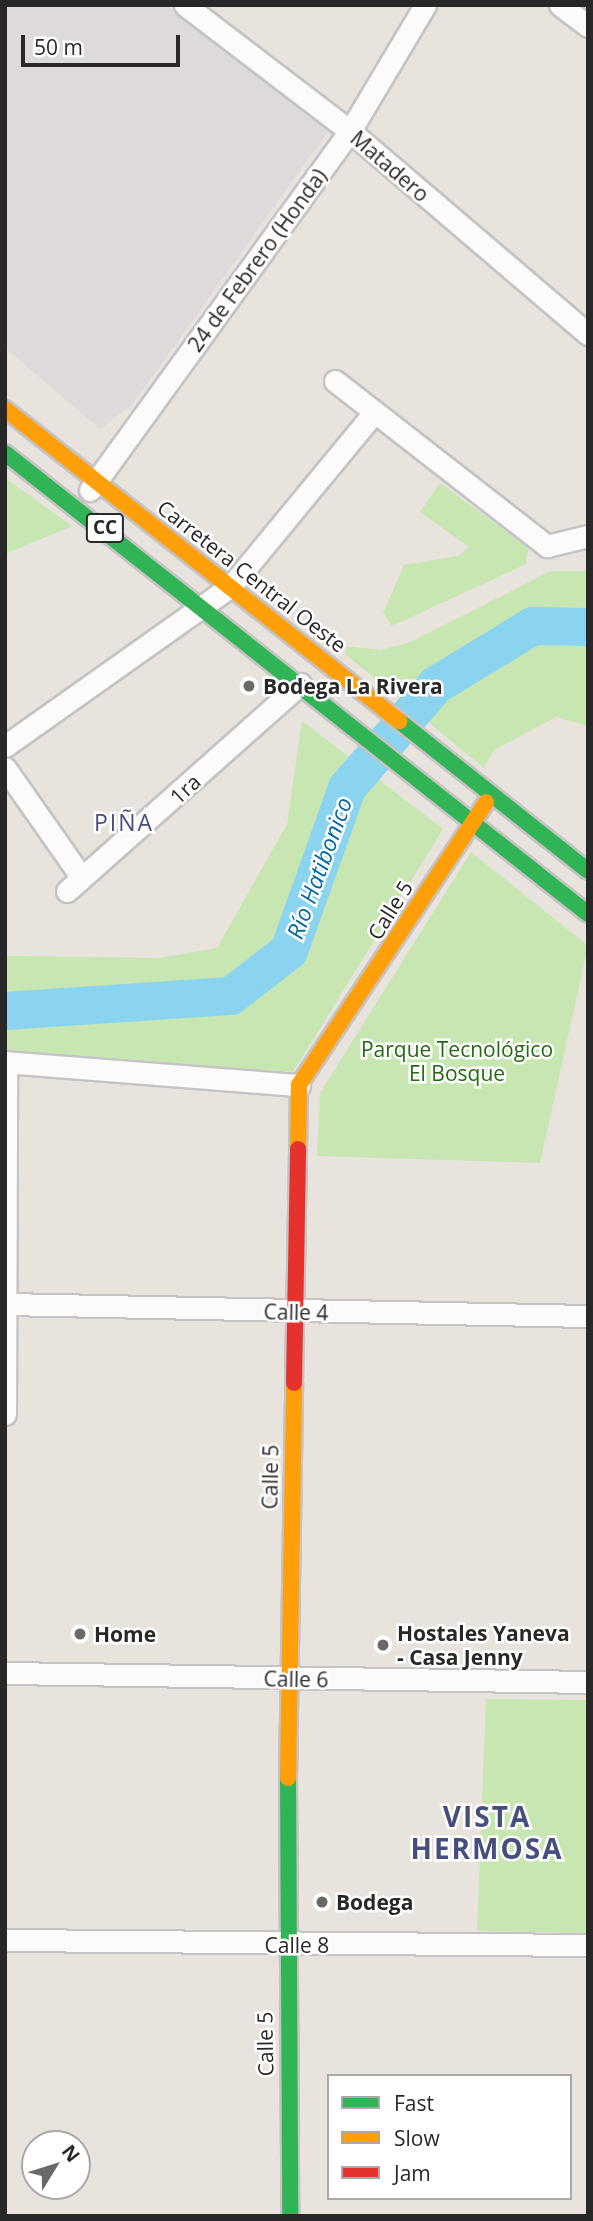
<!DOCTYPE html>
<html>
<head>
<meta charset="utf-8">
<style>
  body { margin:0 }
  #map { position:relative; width:593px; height:2221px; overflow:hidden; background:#e8e3dc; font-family:"Open Sans",sans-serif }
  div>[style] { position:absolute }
  .industrial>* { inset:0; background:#dedadc }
  .green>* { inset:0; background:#c8e6b2 }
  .river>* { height:38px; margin:-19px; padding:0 19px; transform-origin:19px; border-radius:19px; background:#8ad4f0 }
  .roads { filter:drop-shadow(2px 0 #c5c3c3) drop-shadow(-2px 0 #c5c3c3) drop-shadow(0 2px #c5c3c3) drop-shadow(0 -2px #c5c3c3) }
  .street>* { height:21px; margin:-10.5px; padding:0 10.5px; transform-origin:10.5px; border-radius:10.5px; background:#fcfbfa }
  .fast>* { height:16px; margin:-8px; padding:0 8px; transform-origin:8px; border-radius:8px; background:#30b455 }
  .slow>* { height:16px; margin:-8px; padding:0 8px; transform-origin:8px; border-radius:8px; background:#ff9f0a }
  .jam>* { height:16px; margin:-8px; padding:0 8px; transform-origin:8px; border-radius:8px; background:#e5322d }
  .dots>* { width:19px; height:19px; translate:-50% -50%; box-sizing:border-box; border:4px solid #fff; border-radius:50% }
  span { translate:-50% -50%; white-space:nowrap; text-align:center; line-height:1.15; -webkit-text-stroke:5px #fff; paint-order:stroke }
  .shield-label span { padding:2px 5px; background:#fff; border:2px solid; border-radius:5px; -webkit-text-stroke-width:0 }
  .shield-label { font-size:19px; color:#282828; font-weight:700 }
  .street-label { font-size:21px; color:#282828 }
  .poi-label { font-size:21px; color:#282828; font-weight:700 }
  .left { translate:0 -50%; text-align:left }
  .park-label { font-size:21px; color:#256a14 }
  .neighbourhood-label { font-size:23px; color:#464f7c; letter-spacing:2px }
  .water-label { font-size:23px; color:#0369a2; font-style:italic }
  .district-label { font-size:28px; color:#464f7c; font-weight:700; letter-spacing:2px }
  .frame { position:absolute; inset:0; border:7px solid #282828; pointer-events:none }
  .legend { position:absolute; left:327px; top:2074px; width:245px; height:126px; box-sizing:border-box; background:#fff; border:2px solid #a9a9a9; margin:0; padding:9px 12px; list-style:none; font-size:21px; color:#282828 }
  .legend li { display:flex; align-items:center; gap:14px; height:35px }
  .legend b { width:35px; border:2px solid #a9a9a9 }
  .north { position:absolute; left:21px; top:2130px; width:70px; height:70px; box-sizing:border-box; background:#fff; border:2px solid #a9a9a9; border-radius:50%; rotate:52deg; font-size:19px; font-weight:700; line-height:28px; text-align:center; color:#282828 }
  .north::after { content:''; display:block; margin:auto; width:24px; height:32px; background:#6b6967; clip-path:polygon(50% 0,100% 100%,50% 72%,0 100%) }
  .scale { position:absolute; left:21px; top:35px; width:159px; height:32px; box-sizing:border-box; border:4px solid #282828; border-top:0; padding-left:9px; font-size:21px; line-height:24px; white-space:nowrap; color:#282828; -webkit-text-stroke:5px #fff; paint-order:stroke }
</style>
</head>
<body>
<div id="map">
  <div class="industrial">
    <i style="clip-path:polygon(5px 5px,167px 5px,332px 126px,132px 405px,100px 429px,5px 348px)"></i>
  </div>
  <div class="green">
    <i style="clip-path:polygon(5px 478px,72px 526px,5px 554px)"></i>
    <i style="clip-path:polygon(440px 483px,528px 548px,526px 564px,392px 626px,383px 613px,404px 565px,458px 556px,469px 547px,420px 512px)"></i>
    <i style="clip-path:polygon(551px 571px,588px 571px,588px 726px,556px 717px,494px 750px,484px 768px,345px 654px,347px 646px,380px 650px,408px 643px)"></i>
    <i style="clip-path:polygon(302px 721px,443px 829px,293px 1072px,5px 1059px,5px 956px,159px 958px,217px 948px,287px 824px)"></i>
    <i style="clip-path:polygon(471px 852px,588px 946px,540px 1163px,317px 1156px,320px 1093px)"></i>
    <i style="clip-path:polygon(486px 1699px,588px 1700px,588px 1933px,477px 1931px)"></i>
  </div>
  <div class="river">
    <i style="left:5px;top:1011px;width:226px;rotate:-3.8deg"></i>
    <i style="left:231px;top:996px;width:73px;rotate:-37.8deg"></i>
    <i style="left:289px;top:951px;width:173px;rotate:-70.4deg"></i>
    <i style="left:347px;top:788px;width:136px;rotate:-49.2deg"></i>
    <i style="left:436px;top:685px;width:114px;rotate:-31.3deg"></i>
    <i style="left:533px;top:626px;width:55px;rotate:1deg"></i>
  </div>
  <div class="roads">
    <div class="street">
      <i style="left:185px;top:5px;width:208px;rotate:37.4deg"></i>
      <i style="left:350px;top:131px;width:313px;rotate:40.5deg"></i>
      <i style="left:560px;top:5px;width:35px;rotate:37deg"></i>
      <i style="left:335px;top:381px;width:269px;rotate:37.9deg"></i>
      <i style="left:547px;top:546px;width:42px;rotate:-13.7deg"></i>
      <i style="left:90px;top:490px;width:443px;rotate:-54.1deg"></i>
      <i style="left:350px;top:131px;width:147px;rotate:-59.2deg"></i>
      <i style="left:5px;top:746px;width:277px;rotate:-35.3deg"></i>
      <i style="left:231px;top:586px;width:223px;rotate:-50.5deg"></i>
      <i style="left:5px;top:768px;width:134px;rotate:55deg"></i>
      <i style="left:67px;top:891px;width:312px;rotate:-41.6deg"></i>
      <i style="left:5px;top:1062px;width:295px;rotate:4.5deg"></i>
      <i style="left:5px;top:1304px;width:583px;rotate:1.18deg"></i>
      <i style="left:5px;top:1414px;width:352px;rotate:-89.8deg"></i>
      <i style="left:5px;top:1673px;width:583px;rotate:0.88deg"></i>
      <i style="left:5px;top:1940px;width:583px;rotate:0.49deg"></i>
    </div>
    <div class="fast">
      <i style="left:5px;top:453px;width:743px;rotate:38.33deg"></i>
      <i style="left:399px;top:721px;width:241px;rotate:38.4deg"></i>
      <i style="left:288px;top:1778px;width:438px;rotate:89.7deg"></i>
    </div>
    <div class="slow">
      <i style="left:5px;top:409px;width:503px;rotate:38.37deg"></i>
      <i style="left:298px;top:1149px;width:64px;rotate:-89.1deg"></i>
      <i style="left:299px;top:1085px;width:339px;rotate:-56.5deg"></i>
      <i style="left:288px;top:1778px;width:395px;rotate:-89.1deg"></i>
    </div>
    <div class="jam">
      <i style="left:294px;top:1383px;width:234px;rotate:-89deg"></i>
    </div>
  </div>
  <div class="dots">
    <i style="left:249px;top:686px;background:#6b6967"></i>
    <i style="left:80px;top:1634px;background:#6b6967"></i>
    <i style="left:383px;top:1645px;background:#6b6967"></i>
    <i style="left:322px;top:1902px;background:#6b6967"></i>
  </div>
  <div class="shield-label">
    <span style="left:105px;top:528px">CC</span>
  </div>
  <div class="street-label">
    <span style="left:390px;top:166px;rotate:41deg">Matadero</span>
    <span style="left:257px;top:260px;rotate:-54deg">24 de Febrero (Honda)</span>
    <span style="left:252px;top:576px;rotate:38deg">Carretera Central Oeste</span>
    <span style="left:185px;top:789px;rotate:-43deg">1ra</span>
    <span style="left:390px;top:910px;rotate:-58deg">Calle 5</span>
    <span style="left:296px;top:1312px;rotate:1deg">Calle 4</span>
    <span style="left:270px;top:1477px;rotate:-89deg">Calle 5</span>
    <span style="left:296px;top:1679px;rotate:1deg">Calle 6</span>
    <span style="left:297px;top:1945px">Calle 8</span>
    <span style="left:265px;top:2044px;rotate:-91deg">Calle 5</span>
  </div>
  <div class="poi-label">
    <span class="left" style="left:263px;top:686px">Bodega La Rivera</span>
    <span class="left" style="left:397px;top:1645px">Hostales Yaneva<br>- Casa Jenny</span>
    <span class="left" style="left:94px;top:1634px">Home</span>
    <span class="left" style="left:336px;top:1902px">Bodega</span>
  </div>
  <div class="park-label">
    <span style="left:457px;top:1061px">Parque Tecnológico<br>El Bosque</span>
  </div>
  <div class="neighbourhood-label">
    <span style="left:124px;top:822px">PIÑA</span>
  </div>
  <div class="water-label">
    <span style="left:319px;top:868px;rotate:-70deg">Río Hatibonico</span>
  </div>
  <div class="district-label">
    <span style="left:487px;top:1832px">VISTA<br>HERMOSA</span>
  </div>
  <div class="frame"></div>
  <ul class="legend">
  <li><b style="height:9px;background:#30b455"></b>Fast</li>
  <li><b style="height:9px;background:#ff9f0a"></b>Slow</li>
  <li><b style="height:9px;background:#e5322d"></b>Jam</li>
  </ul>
  <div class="north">N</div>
  <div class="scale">50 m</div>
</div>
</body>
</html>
